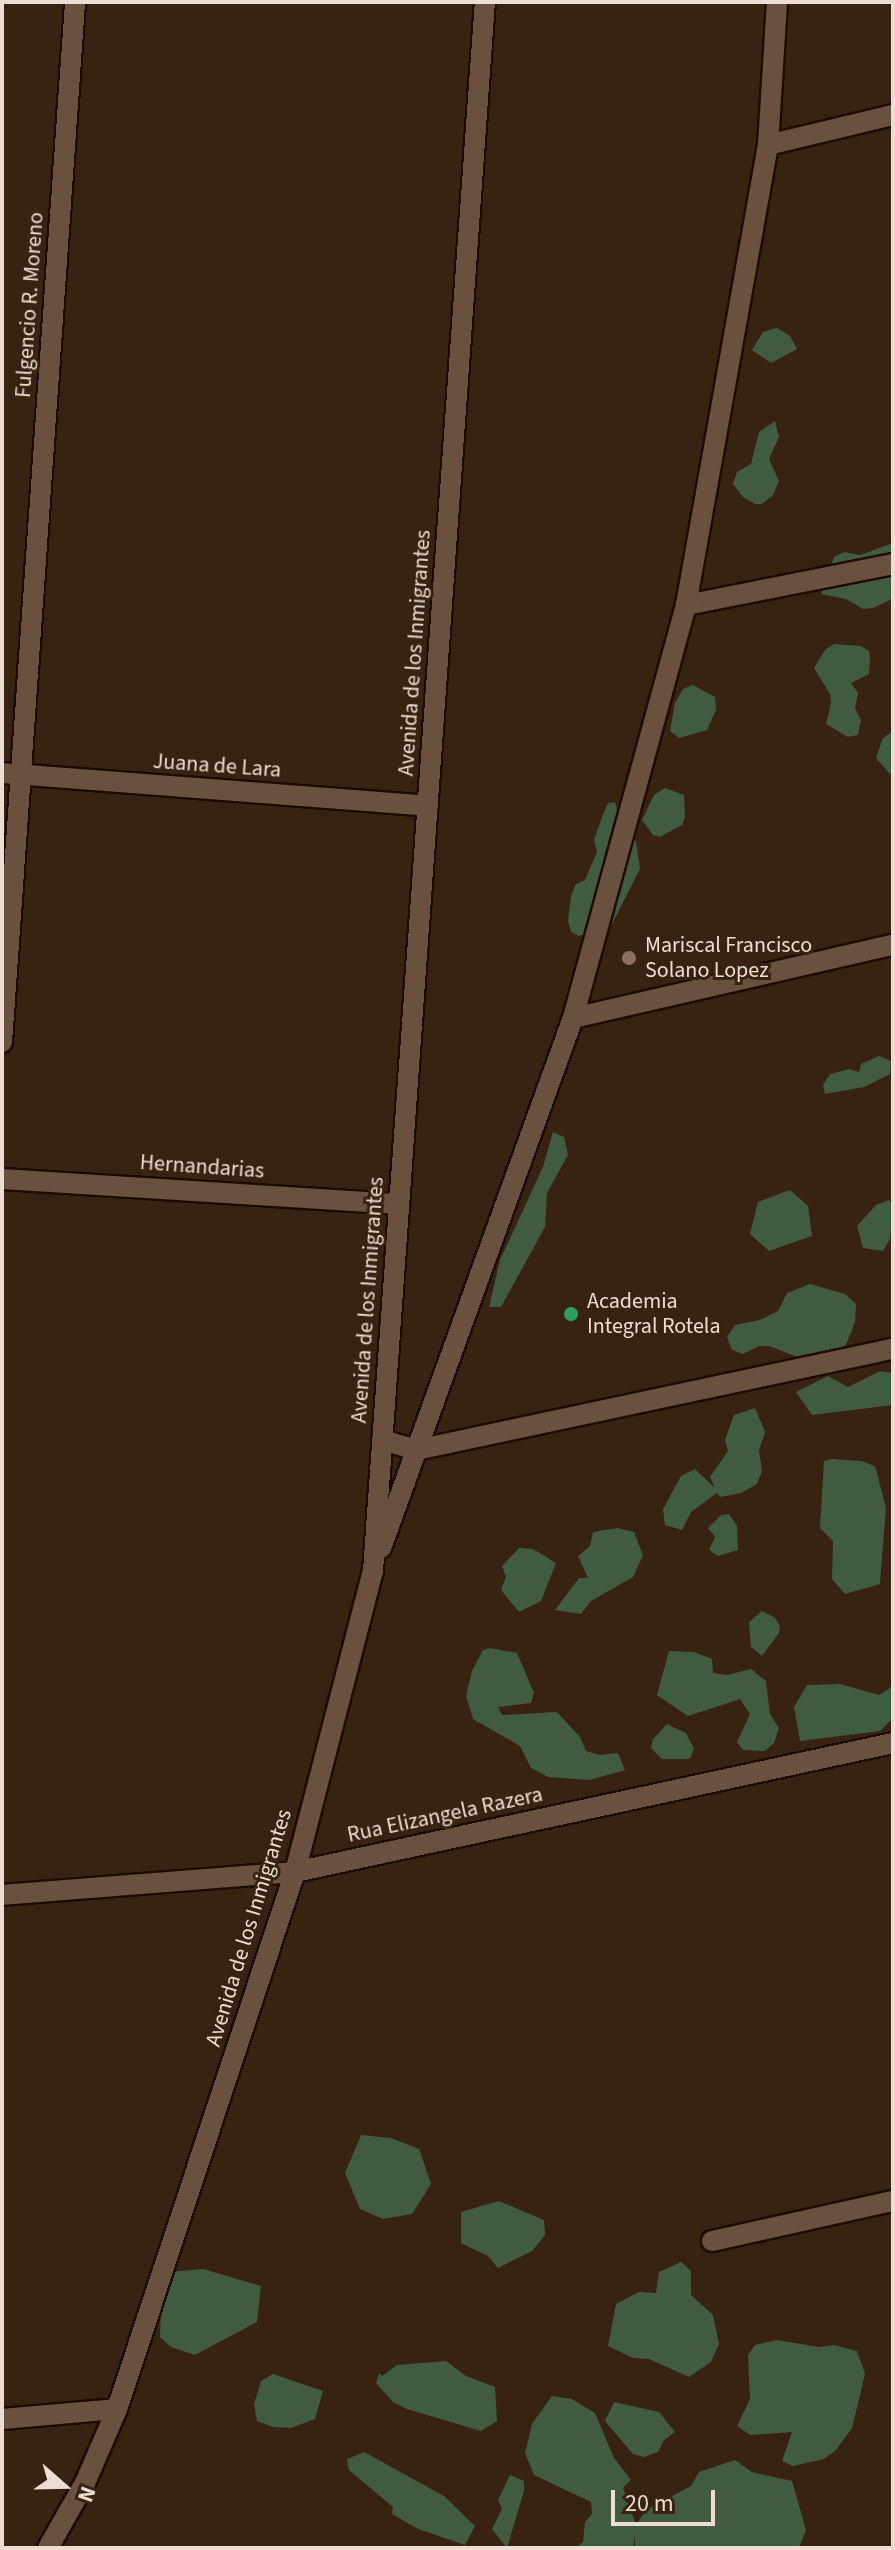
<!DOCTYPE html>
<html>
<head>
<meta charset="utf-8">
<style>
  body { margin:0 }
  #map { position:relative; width:895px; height:2550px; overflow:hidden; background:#382211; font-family:"Source Sans 3",sans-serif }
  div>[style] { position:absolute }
  .forest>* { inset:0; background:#415b40 }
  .roads { filter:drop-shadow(2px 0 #1f0a00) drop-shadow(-2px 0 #1f0a00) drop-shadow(0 2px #1f0a00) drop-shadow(0 -2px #1f0a00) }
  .minor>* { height:20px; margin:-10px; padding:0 10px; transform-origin:10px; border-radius:10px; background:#6a513f }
  .dots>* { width:22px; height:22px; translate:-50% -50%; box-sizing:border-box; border:4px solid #382211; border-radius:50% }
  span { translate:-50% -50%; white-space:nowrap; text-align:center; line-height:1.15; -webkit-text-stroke:6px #382211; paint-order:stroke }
  .street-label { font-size:22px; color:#edddd3 }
  .poi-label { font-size:22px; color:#edddd3 }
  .left { translate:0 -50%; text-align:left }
  .frame { position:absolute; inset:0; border:4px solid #edddd3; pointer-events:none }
  .north { position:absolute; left:24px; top:2446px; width:80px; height:80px; -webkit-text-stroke:6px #382211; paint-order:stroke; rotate:110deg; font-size:22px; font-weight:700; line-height:32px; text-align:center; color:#edddd3 }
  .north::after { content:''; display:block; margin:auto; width:28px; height:36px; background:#edddd3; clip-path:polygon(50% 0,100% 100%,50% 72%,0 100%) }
  .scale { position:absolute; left:611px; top:2490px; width:104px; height:36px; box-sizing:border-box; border:4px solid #edddd3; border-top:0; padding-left:10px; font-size:24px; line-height:28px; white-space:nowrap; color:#edddd3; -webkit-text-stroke:6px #382211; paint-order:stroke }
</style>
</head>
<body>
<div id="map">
  <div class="forest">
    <i style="clip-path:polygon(777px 328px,790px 336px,797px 349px,771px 363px,752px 350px,763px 332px)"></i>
    <i style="clip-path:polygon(775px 421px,779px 437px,769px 459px,779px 481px,773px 495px,762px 504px,755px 504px,743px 497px,733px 484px,737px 472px,751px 464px,759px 432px)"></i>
    <i style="clip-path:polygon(893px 543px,893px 595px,890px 600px,873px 608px,863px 609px,846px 599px,821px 594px,834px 557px,844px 552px,860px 555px)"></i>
    <i style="clip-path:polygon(834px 644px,861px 646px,869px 651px,870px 657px,869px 674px,851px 683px,858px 693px,855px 708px,861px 720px,858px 735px,848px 737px,826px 724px,831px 703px,830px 694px,814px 668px,825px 650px)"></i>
    <i style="clip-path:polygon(693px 685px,715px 697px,716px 710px,707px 730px,679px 738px,670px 731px,675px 703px,683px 689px)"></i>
    <i style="clip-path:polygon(893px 731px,893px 774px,890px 774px,876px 758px,883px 738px)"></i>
    <i style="clip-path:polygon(665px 788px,684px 795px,685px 817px,682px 825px,660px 837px,653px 835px,642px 820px,654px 795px)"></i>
    <i style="clip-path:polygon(615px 802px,618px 814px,636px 842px,640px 869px,612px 924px,579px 936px,571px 932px,568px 921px,571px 896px,576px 884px,585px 880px,597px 852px,594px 840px,602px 817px,608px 803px)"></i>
    <i style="clip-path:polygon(879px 1056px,891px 1061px,890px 1074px,864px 1087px,825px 1094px,823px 1085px,830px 1074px,849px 1069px,859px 1072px,861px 1064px)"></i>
    <i style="clip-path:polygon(553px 1132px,564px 1137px,568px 1155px,547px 1193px,545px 1227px,501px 1307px,489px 1307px,500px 1260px,543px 1167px)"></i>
    <i style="clip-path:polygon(790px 1190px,808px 1206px,812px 1236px,769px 1251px,750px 1234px,758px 1202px)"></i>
    <i style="clip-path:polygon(889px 1200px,893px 1205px,890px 1239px,883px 1251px,863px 1248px,857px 1226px,876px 1205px)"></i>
    <i style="clip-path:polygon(810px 1284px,845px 1294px,856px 1304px,855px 1322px,846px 1345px,827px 1355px,803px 1359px,769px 1346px,759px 1346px,743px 1354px,732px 1350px,727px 1337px,735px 1325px,760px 1320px,778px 1311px,787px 1293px)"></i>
    <i style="clip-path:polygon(880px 1371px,893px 1373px,893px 1405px,812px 1415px,796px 1392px,828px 1376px,848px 1387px)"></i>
    <i style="clip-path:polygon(755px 1408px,765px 1432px,759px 1450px,762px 1471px,757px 1484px,741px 1493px,720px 1497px,717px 1493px,691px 1512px,682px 1530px,665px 1525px,663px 1509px,681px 1476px,695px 1469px,715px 1488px,710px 1477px,728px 1451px,725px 1440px,734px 1415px)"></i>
    <i style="clip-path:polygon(832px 1459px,861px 1461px,875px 1466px,886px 1508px,880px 1584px,845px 1594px,832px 1579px,833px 1541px,820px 1528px,824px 1461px)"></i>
    <i style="clip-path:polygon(729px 1514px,737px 1526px,738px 1550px,718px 1556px,709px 1550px,715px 1537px,708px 1528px,721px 1515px)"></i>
    <i style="clip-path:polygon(618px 1528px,634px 1532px,643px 1555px,633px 1577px,591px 1601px,581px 1614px,555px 1610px,579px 1578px,588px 1578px,578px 1556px,590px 1546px,593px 1532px)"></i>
    <i style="clip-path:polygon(519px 1548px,533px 1549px,556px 1563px,541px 1601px,519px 1612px,501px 1590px,506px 1577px,502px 1566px)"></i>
    <i style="clip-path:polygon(762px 1611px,775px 1618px,780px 1626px,779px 1633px,762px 1656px,751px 1647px,749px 1622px)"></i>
    <i style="clip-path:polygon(490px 1648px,517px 1653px,534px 1693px,531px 1703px,498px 1707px,502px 1715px,557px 1712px,580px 1737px,586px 1751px,600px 1755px,618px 1753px,625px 1770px,590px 1780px,548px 1777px,531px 1768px,520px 1746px,473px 1719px,466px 1696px,472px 1671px,483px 1650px)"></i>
    <i style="clip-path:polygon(669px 1651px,694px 1652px,712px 1659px,713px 1673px,727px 1675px,751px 1669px,766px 1681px,770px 1714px,779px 1728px,774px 1743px,765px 1751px,743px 1750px,737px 1742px,750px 1714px,740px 1699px,688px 1716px,657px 1695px)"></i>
    <i style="clip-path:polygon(840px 1684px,879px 1695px,893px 1686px,893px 1718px,880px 1731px,800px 1741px,794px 1707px,807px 1685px)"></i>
    <i style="clip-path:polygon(667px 1724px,686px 1733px,694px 1749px,690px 1759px,662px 1759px,651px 1748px,653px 1739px)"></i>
    <i style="clip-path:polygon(361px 2135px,391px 2138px,419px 2149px,431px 2184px,412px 2214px,383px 2219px,360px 2209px,345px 2173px)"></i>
    <i style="clip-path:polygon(499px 2201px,544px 2220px,545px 2235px,532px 2251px,498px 2268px,488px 2256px,461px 2243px,461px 2212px)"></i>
    <i style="clip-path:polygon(681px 2262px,691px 2271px,691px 2295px,713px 2315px,719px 2344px,711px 2362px,689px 2377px,649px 2359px,633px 2358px,608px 2346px,616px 2304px,639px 2292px,656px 2293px,659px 2272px)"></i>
    <i style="clip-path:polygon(203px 2269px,261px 2286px,257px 2322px,195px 2355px,171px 2347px,160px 2337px,161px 2307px,168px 2272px)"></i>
    <i style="clip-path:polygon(777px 2340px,819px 2347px,834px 2345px,857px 2351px,865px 2374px,852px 2428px,836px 2450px,824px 2459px,793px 2466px,782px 2461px,792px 2432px,750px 2435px,737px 2426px,750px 2399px,748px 2355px,755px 2345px)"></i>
    <i style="clip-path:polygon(446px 2361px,466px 2376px,495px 2387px,497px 2421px,481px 2431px,407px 2409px,393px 2402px,376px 2383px,379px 2373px,382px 2376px,397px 2365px)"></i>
    <i style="clip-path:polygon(273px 2374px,323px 2391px,315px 2419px,291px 2428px,273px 2427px,257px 2421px,254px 2404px,261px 2381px)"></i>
    <i style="clip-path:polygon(552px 2396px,572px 2399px,595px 2413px,614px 2458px,631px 2480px,623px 2488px,636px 2525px,646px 2510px,691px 2486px,699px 2472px,735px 2460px,752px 2472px,792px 2481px,806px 2530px,799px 2548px,635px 2548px,635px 2535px,633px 2548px,576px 2548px,583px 2542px,585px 2522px,592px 2514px,591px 2502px,534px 2475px,525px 2453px,532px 2424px)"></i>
    <i style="clip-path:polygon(614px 2402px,659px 2412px,675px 2432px,664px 2440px,658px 2452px,644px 2457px,633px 2454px,605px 2421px)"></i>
    <i style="clip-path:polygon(364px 2452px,444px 2496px,475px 2526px,465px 2545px,418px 2529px,392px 2514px,393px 2507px,349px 2470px,347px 2459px)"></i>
    <i style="clip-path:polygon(510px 2475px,524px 2481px,524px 2491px,507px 2548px,492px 2529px,502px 2509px,498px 2500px)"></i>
  </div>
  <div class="roads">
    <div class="minor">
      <i style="left:768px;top:145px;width:129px;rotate:-13.5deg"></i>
      <i style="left:686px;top:605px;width:211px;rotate:-11.2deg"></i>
      <i style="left:2px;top:773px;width:427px;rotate:4.4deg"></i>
      <i style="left:573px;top:1018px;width:328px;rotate:-12.9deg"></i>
      <i style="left:2px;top:1042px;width:1043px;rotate:-85.98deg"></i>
      <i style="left:2px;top:1179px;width:398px;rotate:3.6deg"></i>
      <i style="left:382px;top:1440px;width:35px;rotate:16deg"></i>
      <i style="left:416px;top:1450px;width:488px;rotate:-12deg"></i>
      <i style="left:381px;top:1548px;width:564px;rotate:-70.09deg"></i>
      <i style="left:573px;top:1018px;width:428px;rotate:-74.7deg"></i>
      <i style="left:686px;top:605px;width:467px;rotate:-79.9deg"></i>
      <i style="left:768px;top:145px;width:143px;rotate:-86.4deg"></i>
      <i style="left:2px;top:1895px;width:294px;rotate:-4.5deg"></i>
      <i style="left:295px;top:1872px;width:612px;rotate:-12.17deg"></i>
      <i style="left:712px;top:2241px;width:185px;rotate:-12.5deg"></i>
      <i style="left:2px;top:2419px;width:115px;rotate:-5deg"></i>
      <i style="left:48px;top:2548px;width:75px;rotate:-60.4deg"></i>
      <i style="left:85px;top:2483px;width:81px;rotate:-66.6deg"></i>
      <i style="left:117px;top:2409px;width:566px;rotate:-71.66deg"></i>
      <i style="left:295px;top:1872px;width:311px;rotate:-75.5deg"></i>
      <i style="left:373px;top:1571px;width:1573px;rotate:-85.92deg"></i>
    </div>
  </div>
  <div class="dots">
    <i style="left:629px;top:958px;background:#8d6e63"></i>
    <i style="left:571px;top:1314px;background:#2e9e5b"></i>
  </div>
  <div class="street-label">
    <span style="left:30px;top:305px;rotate:-86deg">Fulgencio R. Moreno</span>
    <span style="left:415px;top:653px;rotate:-86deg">Avenida de los Inmigrantes</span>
    <span style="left:217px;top:766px;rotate:4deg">Juana de Lara</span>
    <span style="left:202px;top:1167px;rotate:4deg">Hernandarias</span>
    <span style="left:368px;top:1300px;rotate:-86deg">Avenida de los Inmigrantes</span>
    <span style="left:445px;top:1815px;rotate:-12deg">Rua Elizangela Razera</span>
    <span style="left:249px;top:1928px;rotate:-73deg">Avenida de los Inmigrantes</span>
  </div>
  <div class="poi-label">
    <span class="left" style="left:645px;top:958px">Mariscal Francisco<br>Solano Lopez</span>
    <span class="left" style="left:587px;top:1314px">Academia<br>Integral Rotela</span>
  </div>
  <div class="frame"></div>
  <div class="north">N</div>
  <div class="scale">20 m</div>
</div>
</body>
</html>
